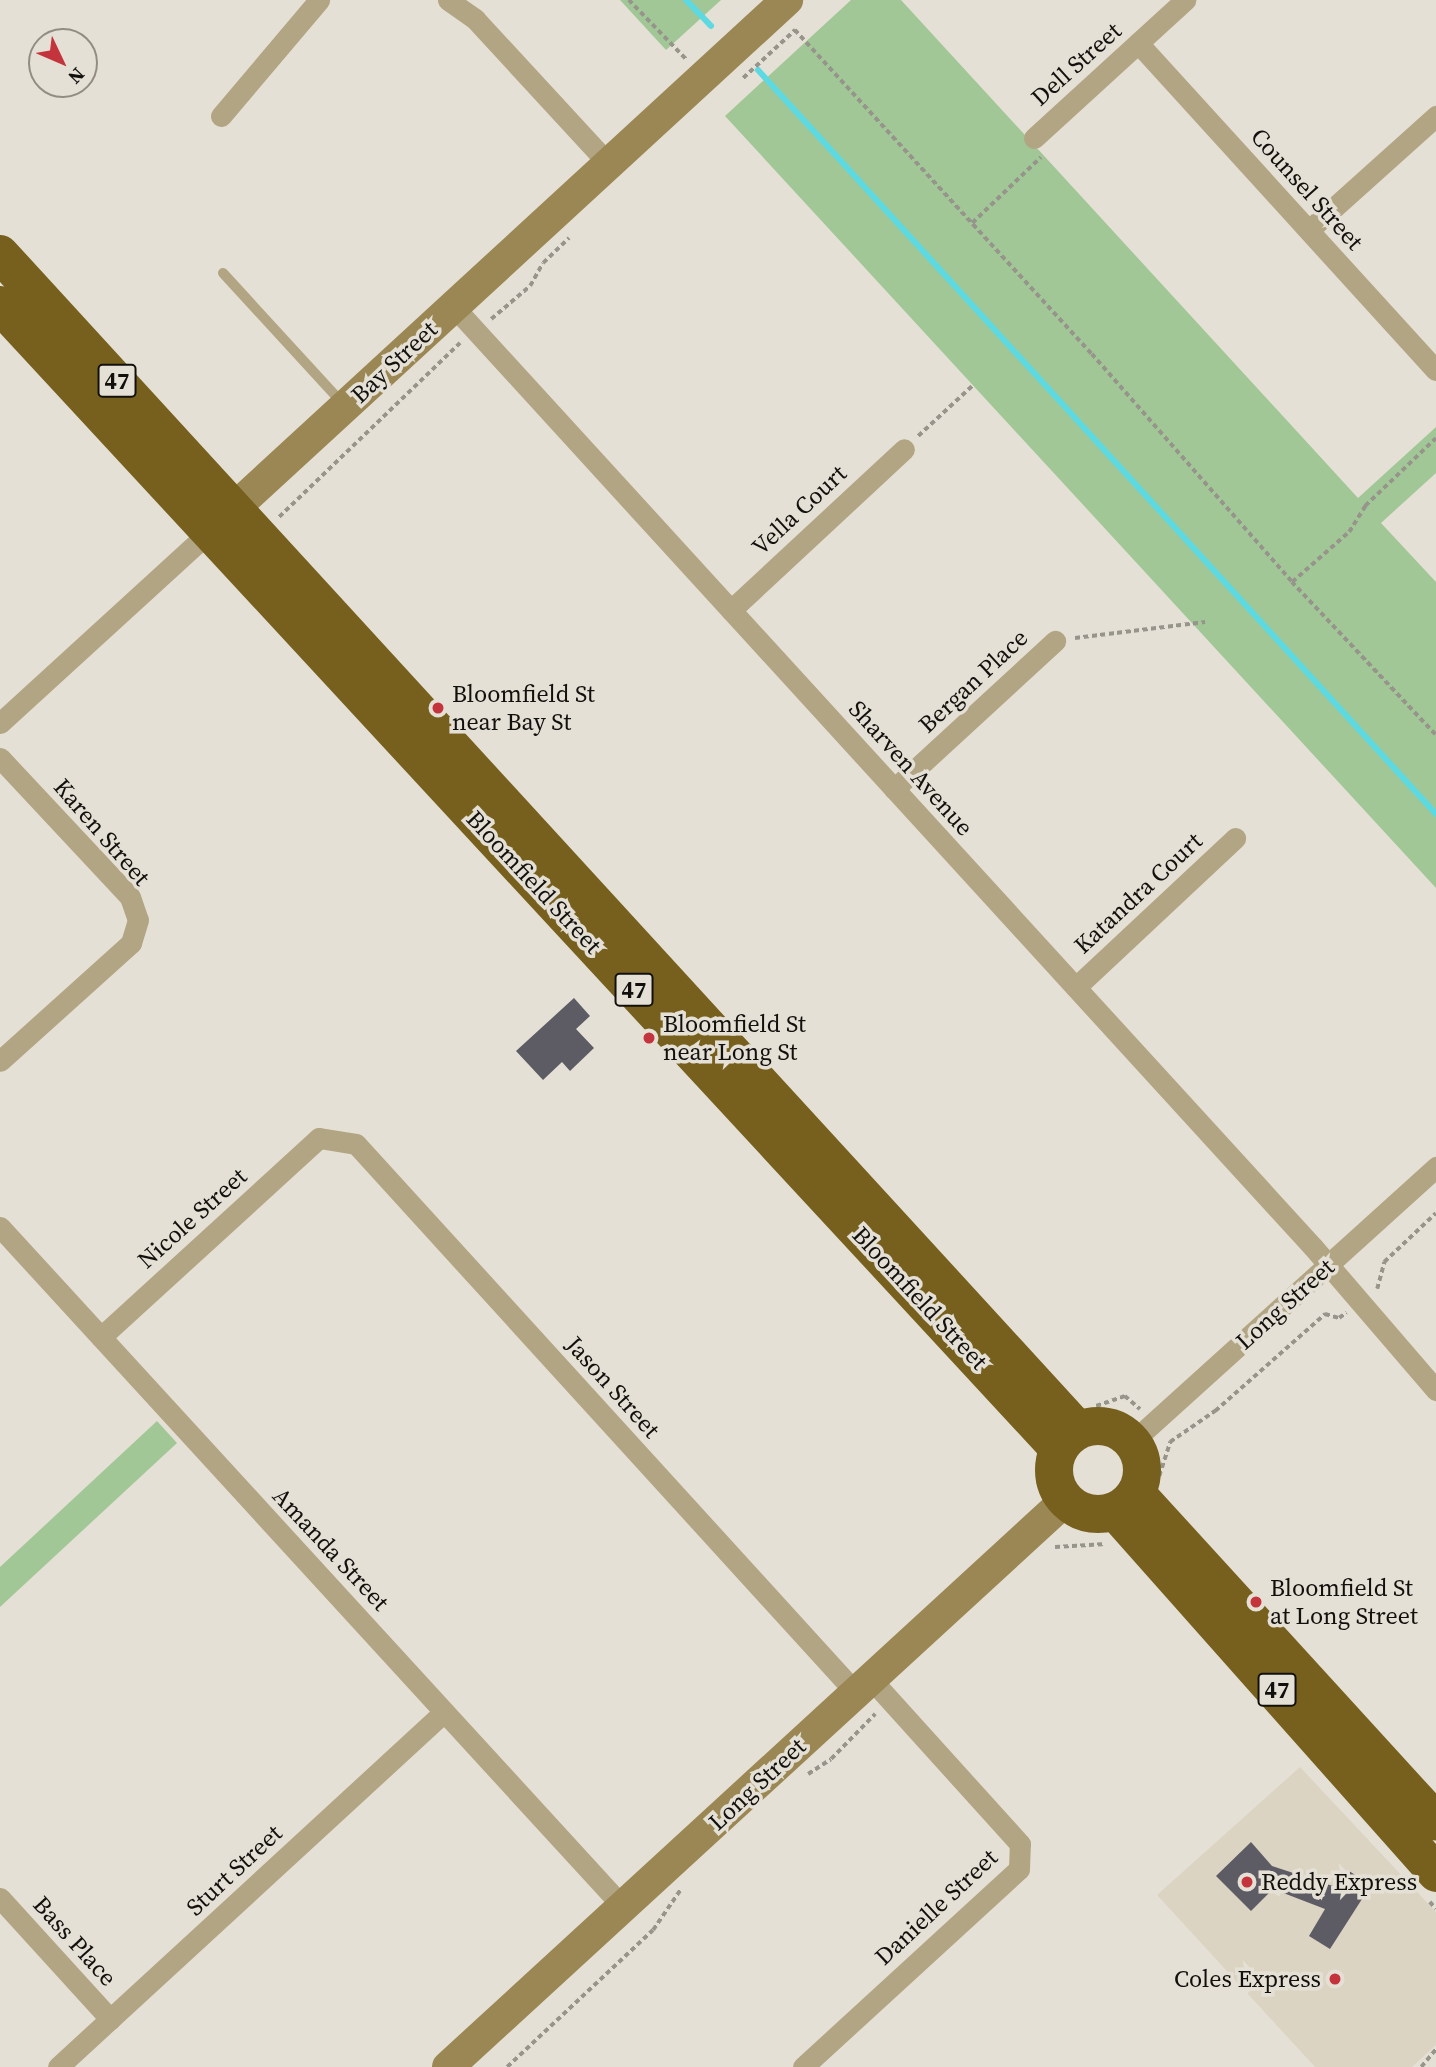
<!DOCTYPE html>
<html>
<head>
<meta charset="utf-8">
<style>
  body { margin:0 }
  #map { position:relative; width:1436px; height:2067px; overflow:hidden; background:#e5e0d5; font-family:"Source Serif 4",serif }
  div>[style] { position:absolute }
  .built>* { inset:0; background:#dcd4c2 }
  .green>* { inset:0; background:#a1c796 }
  .stream>* { height:6px; margin:-3px; padding:0 3px; transform-origin:3px; border-radius:3px; background:#5dd9e1 }
  .building>* { inset:0; background:#5d5b64 }
  .path>* { height:3.5px; margin-top:-1.75px; transform-origin:0; background:repeating-linear-gradient(90deg,#97948c 0 5px,transparent 0 8.5px) }
  .lane>* { height:10px; margin:-5px; padding:0 5px; transform-origin:5px; border-radius:5px; background:#b2a583 }
  .street>* { height:21px; margin:-10.5px; padding:0 10.5px; transform-origin:10.5px; border-radius:10.5px; background:#b2a583 }
  .secondary>* { height:32px; margin:-16px; padding:0 16px; transform-origin:16px; border-radius:16px; background:#9b8753 }
  .highway>* { height:38px; margin:-19px; padding:0 19px; transform-origin:19px; border-radius:19px; background:#77601e }
  .highway>.ring { margin:-19px; padding:0; box-sizing:content-box; background:none; border:38px solid #77601e; border-radius:50% }
  .dots>* { width:19px; height:19px; translate:-50% -50%; box-sizing:border-box; border:4px solid #e5e0d5; border-radius:50% }
  span { translate:-50% -50%; white-space:nowrap; text-align:center; line-height:1.15; -webkit-text-stroke:7px #e5e0d5; paint-order:stroke }
  .shield-label span { padding:2px 5px; background:#e5e0d5; border:2px solid; border-radius:5px; -webkit-text-stroke-width:0 }
  .shield-label { font-size:23px; color:#12100d; font-weight:700 }
  .street-label { font-size:24px; color:#12100d }
  .poi-label { font-size:24px; color:#12100d }
  .left { translate:0 -50%; text-align:left }
  .right { translate:-100% -50%; text-align:right }
  .north { position:absolute; left:28px; top:28px; width:70px; height:70px; box-sizing:border-box; background:#e5e0d5; border:2px solid #918d85; border-radius:50%; rotate:134deg; font-size:19px; font-weight:700; line-height:28px; text-align:center; color:#12100d }
  .north::after { content:''; display:block; margin:auto; width:24px; height:32px; background:#c4343d; clip-path:polygon(50% 0,100% 100%,50% 72%,0 100%) }
</style>
</head>
<body>
<div id="map">
  <div class="built">
    <i style="clip-path:polygon(1300px 1767px,1436px 1912px,1436px 2045px,1412px 2067px,1315px 2067px,1157px 1895px)"></i>
  </div>
  <div class="green">
    <i style="clip-path:polygon(620px 0,721px 0,666px 50px)"></i>
    <i style="clip-path:polygon(851px 0,901px 0,1358px 498px,1436px 427px,1436px 473px,1381px 523px,1436px 582px,1436px 888px,725px 116px)"></i>
    <i style="clip-path:polygon(157px 1421px,177px 1443px,0 1607px,0 1567px)"></i>
  </div>
  <div class="stream">
    <i style="left:686px;top:0;width:36px;rotate:46deg"></i>
    <i style="left:758px;top:70px;width:1007px;rotate:47.66deg"></i>
  </div>
  <div class="building">
    <i style="clip-path:polygon(574px 998px,590px 1016px,576px 1029px,594px 1048px,570px 1071px,562px 1062px,543px 1080px,516px 1051px)"></i>
    <i style="clip-path:polygon(1251px 1842px,1272px 1866px,1339px 1888px,1349px 1871px,1371px 1885px,1330px 1949px,1309px 1936px,1325px 1909px,1273px 1889px,1251px 1911px,1216px 1876px)"></i>
  </div>
  <div class="path">
    <i style="left:629px;top:0;width:82px;rotate:46deg"></i>
    <i style="left:795px;top:30px;width:440px;rotate:47.5deg"></i>
    <i style="left:1092px;top:354px;width:303px;rotate:48.7deg"></i>
    <i style="left:1292px;top:582px;width:210px;rotate:46.7deg"></i>
    <i style="left:743px;top:78px;width:71px;rotate:-42.7deg"></i>
    <i style="left:972px;top:223px;width:95px;rotate:-43.7deg"></i>
    <i style="left:491px;top:319px;width:51px;rotate:-40.2deg"></i>
    <i style="left:530px;top:286px;width:26px;rotate:-61deg"></i>
    <i style="left:543px;top:263px;width:36px;rotate:-44deg"></i>
    <i style="left:918px;top:436px;width:75px;rotate:-42.8deg"></i>
    <i style="left:279px;top:517px;width:251px;rotate:-43.9deg"></i>
    <i style="left:1292px;top:582px;width:76px;rotate:-41.3deg"></i>
    <i style="left:1349px;top:532px;width:31px;rotate:-58deg"></i>
    <i style="left:1365px;top:506px;width:98px;rotate:-43.8deg"></i>
    <i style="left:1075px;top:638px;width:131px;rotate:-7deg"></i>
    <i style="left:1377px;top:1289px;width:28px;rotate:-75deg"></i>
    <i style="left:1384px;top:1262px;width:71px;rotate:-43.3deg"></i>
    <i style="left:1096px;top:1406px;width:31px;rotate:-19deg"></i>
    <i style="left:1125px;top:1396px;width:20px;rotate:41deg"></i>
    <i style="left:1159px;top:1476px;width:36px;rotate:-72deg"></i>
    <i style="left:1170px;top:1442px;width:55px;rotate:-34.6deg"></i>
    <i style="left:1215px;top:1411px;width:147px;rotate:-41.4deg"></i>
    <i style="left:1325px;top:1314px;width:15px;rotate:16deg"></i>
    <i style="left:1339px;top:1318px;width:9px;rotate:-36deg"></i>
    <i style="left:1055px;top:1547px;width:51px;rotate:-3.4deg"></i>
    <i style="left:808px;top:1774px;width:27px;rotate:-33deg"></i>
    <i style="left:831px;top:1759px;width:63px;rotate:-45.6deg"></i>
    <i style="left:1430px;top:1902px;width:9px;rotate:49deg"></i>
    <i style="left:507px;top:2067px;width:200px;rotate:-43.2deg"></i>
    <i style="left:653px;top:1930px;width:50px;rotate:-55.7deg"></i>
    <i style="left:1421px;top:2067px;width:23px;rotate:-50deg"></i>
  </div>
  <div class="lane">
    <i style="left:223px;top:273px;width:178px;rotate:47.5deg"></i>
  </div>
  <div class="street">
    <i style="left:448px;top:0;width:33px;rotate:35deg"></i>
    <i style="left:475px;top:19px;width:197px;rotate:47.3deg"></i>
    <i style="left:1138px;top:43px;width:442px;rotate:47.7deg"></i>
    <i style="left:221px;top:116px;width:152px;rotate:-49.8deg"></i>
    <i style="left:1034px;top:138px;width:205px;rotate:-42.4deg"></i>
    <i style="left:1309px;top:230px;width:171px;rotate:-41.9deg"></i>
    <i style="left:454px;top:307px;width:1273px;rotate:47.58deg"></i>
    <i style="left:1313px;top:1247px;width:189px;rotate:49.3deg"></i>
    <i style="left:731px;top:610px;width:236px;rotate:-42.9deg"></i>
    <i style="left:0;top:723px;width:285px;rotate:-42.4deg"></i>
    <i style="left:0;top:758px;width:190px;rotate:46.9deg"></i>
    <i style="left:130px;top:897px;width:24px;rotate:71deg"></i>
    <i style="left:138px;top:920px;width:24px;rotate:107deg"></i>
    <i style="left:131px;top:943px;width:176px;rotate:138deg"></i>
    <i style="left:894px;top:789px;width:219px;rotate:-42.6deg"></i>
    <i style="left:1076px;top:987px;width:218px;rotate:-43.1deg"></i>
    <i style="left:0;top:1227px;width:922px;rotate:47.5deg"></i>
    <i style="left:101px;top:1337px;width:295px;rotate:-42.4deg"></i>
    <i style="left:319px;top:1138px;width:37px;rotate:9deg"></i>
    <i style="left:356px;top:1144px;width:743px;rotate:47.67deg"></i>
    <i style="left:1133px;top:1441px;width:409px;rotate:-42.1deg"></i>
    <i style="left:0;top:1898px;width:164px;rotate:47.7deg"></i>
    <i style="left:58px;top:2067px;width:524px;rotate:-42.6deg"></i>
    <i style="left:803px;top:2067px;width:293px;rotate:-42.5deg"></i>
    <i style="left:1019px;top:1869px;width:25px;rotate:-88deg"></i>
    <i style="left:1020px;top:1844px;width:222px;rotate:-132.1deg"></i>
  </div>
  <div class="secondary">
    <i style="left:216px;top:525px;width:776px;rotate:-42.6deg"></i>
    <i style="left:448px;top:2067px;width:839px;rotate:-42.54deg"></i>
  </div>
  <div class="highway">
    <i style="left:0;top:254px;width:1595px;rotate:47.49deg"></i>
    <i style="left:0;top:305px;width:1559px;rotate:47.21deg"></i>
    <i class="ring" style="left:1054px;top:1426px;width:50px;height:50px"></i>
    <i style="left:1136px;top:1493px;width:445px;rotate:47.6deg"></i>
    <i style="left:1115px;top:1511px;width:484px;rotate:48.4deg"></i>
  </div>
  <div class="dots">
    <i style="left:438px;top:708px;background:#c4343d"></i>
    <i style="left:649px;top:1038px;background:#c4343d"></i>
    <i style="left:1256px;top:1602px;background:#c4343d"></i>
    <i style="left:1247px;top:1882px;background:#c4343d"></i>
    <i style="left:1335px;top:1979px;background:#c4343d"></i>
  </div>
  <div class="shield-label">
    <span style="left:117px;top:381px">47</span>
    <span style="left:634px;top:990px">47</span>
    <span style="left:1277px;top:1690px">47</span>
  </div>
  <div class="street-label">
    <span style="left:1076px;top:64px;rotate:-42deg">Dell Street</span>
    <span style="left:1307px;top:189px;rotate:48deg">Counsel Street</span>
    <span style="left:394px;top:362px;rotate:-43deg">Bay Street</span>
    <span style="left:799px;top:510px;rotate:-43deg">Vella Court</span>
    <span style="left:973px;top:681px;rotate:-43deg">Bergan Place</span>
    <span style="left:911px;top:768px;rotate:48deg">Sharven Avenue</span>
    <span style="left:102px;top:832px;rotate:49deg">Karen Street</span>
    <span style="left:534px;top:882px;rotate:47deg">Bloomfield Street</span>
    <span style="left:1138px;top:893px;rotate:-43deg">Katandra Court</span>
    <span style="left:192px;top:1218px;rotate:-42deg">Nicole Street</span>
    <span style="left:920px;top:1298px;rotate:47deg">Bloomfield Street</span>
    <span style="left:1285px;top:1304px;rotate:-42deg">Long Street</span>
    <span style="left:613px;top:1387px;rotate:48deg">Jason Street</span>
    <span style="left:331px;top:1549px;rotate:47deg">Amanda Street</span>
    <span style="left:757px;top:1784px;rotate:-43deg">Long Street</span>
    <span style="left:234px;top:1870px;rotate:-43deg">Sturt Street</span>
    <span style="left:936px;top:1907px;rotate:-43deg">Danielle Street</span>
    <span style="left:75px;top:1941px;rotate:48deg">Bass Place</span>
  </div>
  <div class="poi-label">
    <span class="left" style="left:452px;top:708px">Bloomfield St<br>near Bay St</span>
    <span class="left" style="left:663px;top:1038px">Bloomfield St<br>near Long St</span>
    <span class="left" style="left:1270px;top:1602px">Bloomfield St<br>at Long Street</span>
    <span class="left" style="left:1261px;top:1882px">Reddy Express</span>
    <span class="right" style="left:1321px;top:1979px">Coles Express</span>
  </div>
  <div class="north">N</div>
</div>
</body>
</html>
